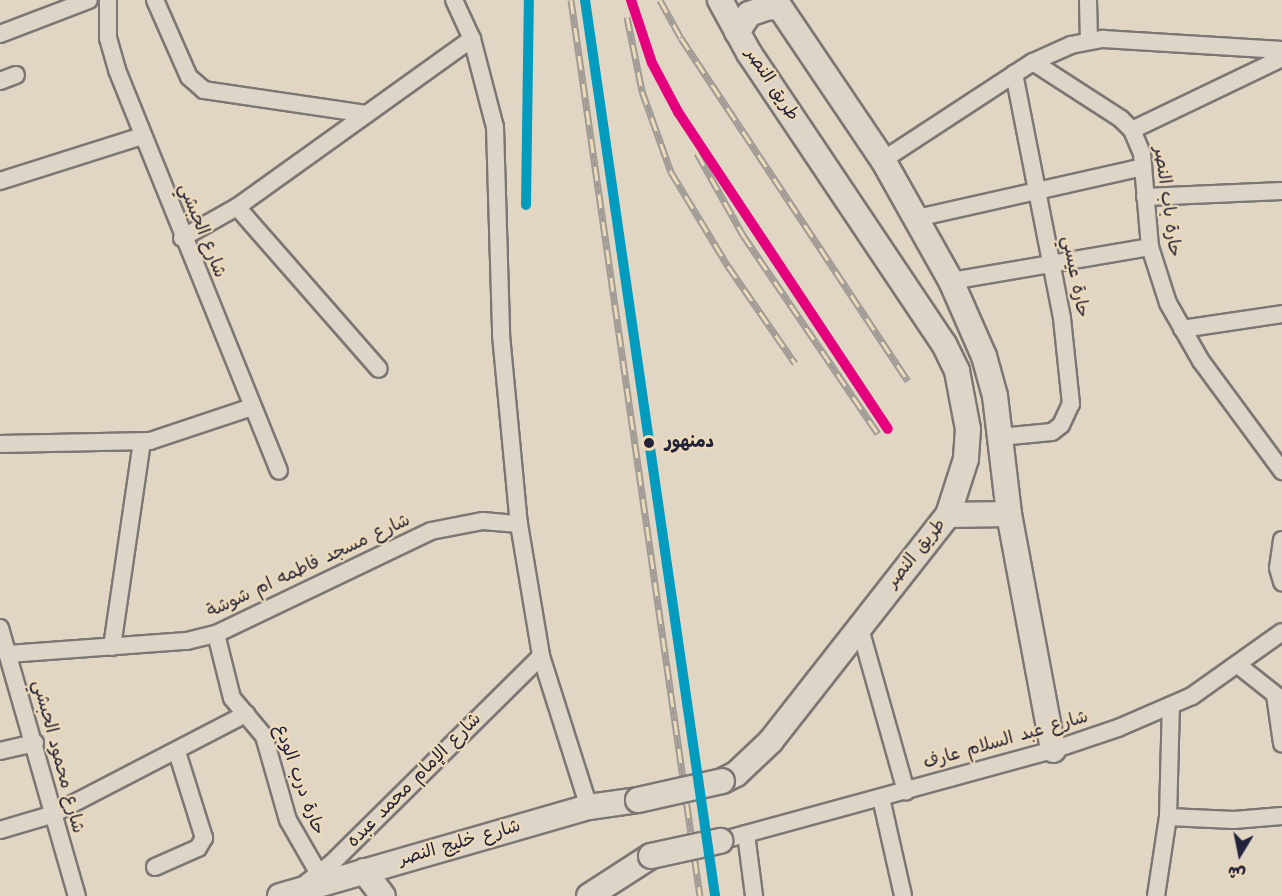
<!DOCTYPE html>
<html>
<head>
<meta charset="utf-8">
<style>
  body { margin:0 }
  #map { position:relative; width:1282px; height:896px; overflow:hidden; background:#e1d6c4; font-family:Kalam,"Playpen Sans Arabic",sans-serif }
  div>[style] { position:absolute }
  .roads { filter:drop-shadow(2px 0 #7c7774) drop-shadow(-2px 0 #7c7774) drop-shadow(0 2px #7c7774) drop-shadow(0 -2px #7c7774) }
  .minor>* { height:16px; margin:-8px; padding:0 8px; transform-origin:8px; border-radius:8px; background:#ddd5c8 }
  .secondary>* { height:24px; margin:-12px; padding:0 12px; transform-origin:12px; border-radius:12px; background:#ddd5c8 }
  .rail>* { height:7px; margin-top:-3.5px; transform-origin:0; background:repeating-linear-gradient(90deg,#eddab8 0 14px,#a09b95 0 28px); box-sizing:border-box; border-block:2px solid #a09b95 }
  .bridges { filter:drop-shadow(2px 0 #7c7774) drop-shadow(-2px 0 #7c7774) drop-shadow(0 2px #7c7774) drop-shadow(0 -2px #7c7774) }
  .secondary-bridge>* { height:24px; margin:-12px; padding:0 12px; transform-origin:12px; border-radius:12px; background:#ddd5c8 }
  .rail-1>* { height:10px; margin:-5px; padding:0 5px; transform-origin:5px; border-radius:5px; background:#039cbf }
  .rail-2>* { height:10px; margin:-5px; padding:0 5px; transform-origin:5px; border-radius:5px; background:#e5007d }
  .dots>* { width:16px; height:16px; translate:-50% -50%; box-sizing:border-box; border:3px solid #eddab8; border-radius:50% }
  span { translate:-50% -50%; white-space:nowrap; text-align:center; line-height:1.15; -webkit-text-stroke:4.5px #eddab8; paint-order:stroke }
  .street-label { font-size:18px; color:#22223b }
  .stop-label { font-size:18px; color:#22223b; font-weight:700 }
  .left { translate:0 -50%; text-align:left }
  .north { position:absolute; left:1210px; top:824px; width:60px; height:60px; -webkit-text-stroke:4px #eddab8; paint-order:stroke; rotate:190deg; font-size:16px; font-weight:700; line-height:24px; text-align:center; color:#22223b }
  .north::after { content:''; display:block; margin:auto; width:21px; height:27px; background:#22223b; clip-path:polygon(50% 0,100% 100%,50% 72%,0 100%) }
</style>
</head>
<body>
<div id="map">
  <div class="roads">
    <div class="minor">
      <i style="left:108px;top:0;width:38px;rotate:90deg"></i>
      <i style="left:108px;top:38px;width:33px;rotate:74deg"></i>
      <i style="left:117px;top:70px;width:432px;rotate:68deg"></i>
      <i style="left:155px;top:0;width:84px;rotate:66.2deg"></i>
      <i style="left:189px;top:77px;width:20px;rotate:41deg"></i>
      <i style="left:204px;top:90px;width:164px;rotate:8.4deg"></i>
      <i style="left:454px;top:0;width:43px;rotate:65.2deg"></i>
      <i style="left:472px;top:39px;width:91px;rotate:75.4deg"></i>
      <i style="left:495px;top:127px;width:208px;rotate:88.3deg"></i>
      <i style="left:501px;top:335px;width:190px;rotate:84.6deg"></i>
      <i style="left:519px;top:524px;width:134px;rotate:80.5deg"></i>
      <i style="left:541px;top:656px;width:158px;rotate:72.4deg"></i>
      <i style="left:1088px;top:0;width:40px;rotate:88.6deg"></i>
      <i style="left:0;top:34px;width:95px;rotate:-20.9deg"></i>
      <i style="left:1033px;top:62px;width:105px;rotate:32.9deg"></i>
      <i style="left:1121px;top:119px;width:16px;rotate:45deg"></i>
      <i style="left:1132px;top:130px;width:26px;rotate:67deg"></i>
      <i style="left:1142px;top:154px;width:93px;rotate:85.1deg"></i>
      <i style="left:1150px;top:247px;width:59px;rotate:72.2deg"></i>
      <i style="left:1168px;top:303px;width:67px;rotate:60.4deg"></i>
      <i style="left:1201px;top:361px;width:137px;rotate:53.6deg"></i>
      <i style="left:0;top:81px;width:17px;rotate:-21deg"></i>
      <i style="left:1132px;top:130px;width:166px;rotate:-25.6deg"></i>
      <i style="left:883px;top:160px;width:179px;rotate:-33.2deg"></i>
      <i style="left:1033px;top:62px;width:42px;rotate:-24.1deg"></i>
      <i style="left:1071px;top:45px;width:33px;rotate:-11deg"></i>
      <i style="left:1103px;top:39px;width:179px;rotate:3.5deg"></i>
      <i style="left:0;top:181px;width:149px;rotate:-17.6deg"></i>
      <i style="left:1145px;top:197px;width:137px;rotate:-2.5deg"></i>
      <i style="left:237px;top:207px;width:215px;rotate:48.8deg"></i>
      <i style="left:917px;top:218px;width:232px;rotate:-12.7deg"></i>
      <i style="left:182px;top:238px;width:63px;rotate:-29.4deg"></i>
      <i style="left:237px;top:207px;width:289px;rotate:-35.6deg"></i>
      <i style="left:951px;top:281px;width:202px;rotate:-9.7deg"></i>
      <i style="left:1182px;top:329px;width:101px;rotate:-8.5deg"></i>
      <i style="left:1000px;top:437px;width:52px;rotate:-5.5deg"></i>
      <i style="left:1052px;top:432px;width:11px;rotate:-38deg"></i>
      <i style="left:1061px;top:425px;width:23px;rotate:-65deg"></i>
      <i style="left:1071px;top:404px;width:86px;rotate:-96deg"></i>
      <i style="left:1062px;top:318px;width:249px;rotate:-101.1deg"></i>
      <i style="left:0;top:444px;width:150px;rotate:-1.1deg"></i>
      <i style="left:150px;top:441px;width:108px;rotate:-18.4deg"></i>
      <i style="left:1282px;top:540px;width:28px;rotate:98deg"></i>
      <i style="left:1278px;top:568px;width:15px;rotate:74deg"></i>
      <i style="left:859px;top:625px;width:173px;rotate:74.2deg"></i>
      <i style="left:0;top:628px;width:279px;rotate:74deg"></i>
      <i style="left:216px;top:634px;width:66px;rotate:76deg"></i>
      <i style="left:232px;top:698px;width:50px;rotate:49.9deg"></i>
      <i style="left:264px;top:736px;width:87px;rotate:74.1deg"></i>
      <i style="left:288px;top:820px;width:62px;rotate:60.1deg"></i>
      <i style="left:112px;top:647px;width:207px;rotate:-81.7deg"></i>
      <i style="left:8px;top:654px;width:179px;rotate:-4.2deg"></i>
      <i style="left:187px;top:641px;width:30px;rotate:-14deg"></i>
      <i style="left:216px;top:634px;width:238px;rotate:-25.6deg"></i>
      <i style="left:431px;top:531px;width:53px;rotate:-10.9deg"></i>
      <i style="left:483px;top:521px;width:36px;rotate:5deg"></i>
      <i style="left:1238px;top:665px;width:56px;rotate:38.5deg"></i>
      <i style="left:1275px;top:695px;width:49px;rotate:81.7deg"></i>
      <i style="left:0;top:751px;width:36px;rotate:-13deg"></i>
      <i style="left:881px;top:798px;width:100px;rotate:77.3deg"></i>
      <i style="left:1168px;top:817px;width:66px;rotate:2.6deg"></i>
      <i style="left:1234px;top:820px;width:48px;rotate:-4.8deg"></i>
      <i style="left:0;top:830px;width:53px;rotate:-16.4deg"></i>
      <i style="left:51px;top:815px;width:220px;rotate:-27.4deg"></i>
      <i style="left:746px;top:834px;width:63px;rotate:82.6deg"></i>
      <i style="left:720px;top:841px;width:345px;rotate:-15.3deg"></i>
      <i style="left:1053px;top:750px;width:69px;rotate:-18.7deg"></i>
      <i style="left:1118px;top:728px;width:81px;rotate:-23.4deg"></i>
      <i style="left:1192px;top:696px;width:110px;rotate:-35.4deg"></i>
      <i style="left:155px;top:867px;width:47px;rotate:-23.8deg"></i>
      <i style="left:198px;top:848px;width:12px;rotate:-59deg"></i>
      <i style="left:204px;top:838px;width:90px;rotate:-107.4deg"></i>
      <i style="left:305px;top:884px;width:34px;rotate:-38deg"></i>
      <i style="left:332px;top:863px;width:294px;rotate:-44.7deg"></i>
      <i style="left:1156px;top:896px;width:80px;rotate:-81.4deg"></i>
      <i style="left:1168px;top:817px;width:111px;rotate:-88.5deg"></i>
    </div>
    <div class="secondary">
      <i style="left:720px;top:0;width:60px;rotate:61.3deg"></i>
      <i style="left:749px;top:53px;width:350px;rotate:56.2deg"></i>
      <i style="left:944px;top:344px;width:30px;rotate:64deg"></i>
      <i style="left:957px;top:371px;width:59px;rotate:79.3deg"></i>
      <i style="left:968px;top:429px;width:30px;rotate:94deg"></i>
      <i style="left:966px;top:459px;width:59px;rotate:107.8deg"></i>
      <i style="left:948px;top:515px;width:287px;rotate:128.1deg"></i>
      <i style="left:771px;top:741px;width:48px;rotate:136.7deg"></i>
      <i style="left:736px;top:774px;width:16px;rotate:153deg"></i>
      <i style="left:775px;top:0;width:193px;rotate:56deg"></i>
      <i style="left:883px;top:160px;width:139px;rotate:60.7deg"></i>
      <i style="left:951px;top:281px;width:82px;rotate:66.3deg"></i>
      <i style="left:984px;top:356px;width:41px;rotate:74.6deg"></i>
      <i style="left:995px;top:396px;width:119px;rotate:83.2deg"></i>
      <i style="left:1009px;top:514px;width:240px;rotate:79.4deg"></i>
      <i style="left:737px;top:32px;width:22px;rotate:-56deg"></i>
      <i style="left:749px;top:14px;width:21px;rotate:-19deg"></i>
      <i style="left:769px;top:7px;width:10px;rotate:6deg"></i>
      <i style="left:948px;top:515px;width:61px;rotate:-0.9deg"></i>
      <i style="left:364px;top:871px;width:31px;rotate:53deg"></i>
      <i style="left:280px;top:896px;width:322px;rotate:-16.1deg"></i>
      <i style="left:589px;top:807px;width:49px;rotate:-8.1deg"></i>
      <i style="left:589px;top:896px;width:74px;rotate:-32.8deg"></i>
    </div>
  </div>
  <div class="rail">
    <i style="left:571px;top:0;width:905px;rotate:81.81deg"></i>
    <i style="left:631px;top:0;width:66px;rotate:71.6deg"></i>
    <i style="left:652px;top:63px;width:55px;rotate:62deg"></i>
    <i style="left:678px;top:112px;width:380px;rotate:56.5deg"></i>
    <i style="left:660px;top:0;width:43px;rotate:61.1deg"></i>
    <i style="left:681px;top:38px;width:411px;rotate:56.5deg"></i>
    <i style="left:627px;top:17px;width:76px;rotate:78.5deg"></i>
    <i style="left:642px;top:91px;width:86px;rotate:70.3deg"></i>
    <i style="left:671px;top:172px;width:110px;rotate:58.8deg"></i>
    <i style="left:728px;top:266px;width:118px;rotate:55.4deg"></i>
    <i style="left:697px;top:153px;width:94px;rotate:60.7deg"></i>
    <i style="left:743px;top:235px;width:240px;rotate:55.8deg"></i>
    <i style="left:526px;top:205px;width:205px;rotate:-89.2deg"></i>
  </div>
  <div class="bridges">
    <div class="secondary-bridge">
      <i style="left:638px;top:800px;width:86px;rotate:-12.7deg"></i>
      <i style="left:651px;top:856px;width:71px;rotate:-12.3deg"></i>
    </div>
  </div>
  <div class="rail-1">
    <i style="left:585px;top:0;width:905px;rotate:81.74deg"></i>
    <i style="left:526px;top:205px;width:205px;rotate:-89.2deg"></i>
  </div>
  <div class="rail-2">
    <i style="left:631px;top:0;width:66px;rotate:71.6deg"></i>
    <i style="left:652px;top:63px;width:55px;rotate:62deg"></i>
    <i style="left:678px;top:112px;width:380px;rotate:56.5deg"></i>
  </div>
  <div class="dots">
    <i style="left:649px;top:443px;background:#22223b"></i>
  </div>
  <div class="street-label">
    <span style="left:771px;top:85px;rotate:57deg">طريق النصر</span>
    <span style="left:1166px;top:202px;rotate:82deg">حارة باب النصر</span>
    <span style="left:201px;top:231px;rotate:68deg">شارع الحبشي</span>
    <span style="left:1074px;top:277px;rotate:79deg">حارة عيسي</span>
    <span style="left:917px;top:554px;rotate:-51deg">طريق النصر</span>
    <span style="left:309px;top:567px;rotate:-25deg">شارع مسجد فاطمه ام شوشة</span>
    <span style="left:1006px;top:741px;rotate:-16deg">شارع عبد السلام عارف</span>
    <span style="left:57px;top:757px;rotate:75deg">شارع محمود الحبشي</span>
    <span style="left:298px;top:780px;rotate:70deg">حارة درب الودع</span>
    <span style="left:415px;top:781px;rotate:-45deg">شارع الإمام محمد عبده</span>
    <span style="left:460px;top:844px;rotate:-16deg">شارع خليج النصر</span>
  </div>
  <div class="stop-label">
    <span class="left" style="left:665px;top:443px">دمنهور</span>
  </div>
  <div class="north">ش</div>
</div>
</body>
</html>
